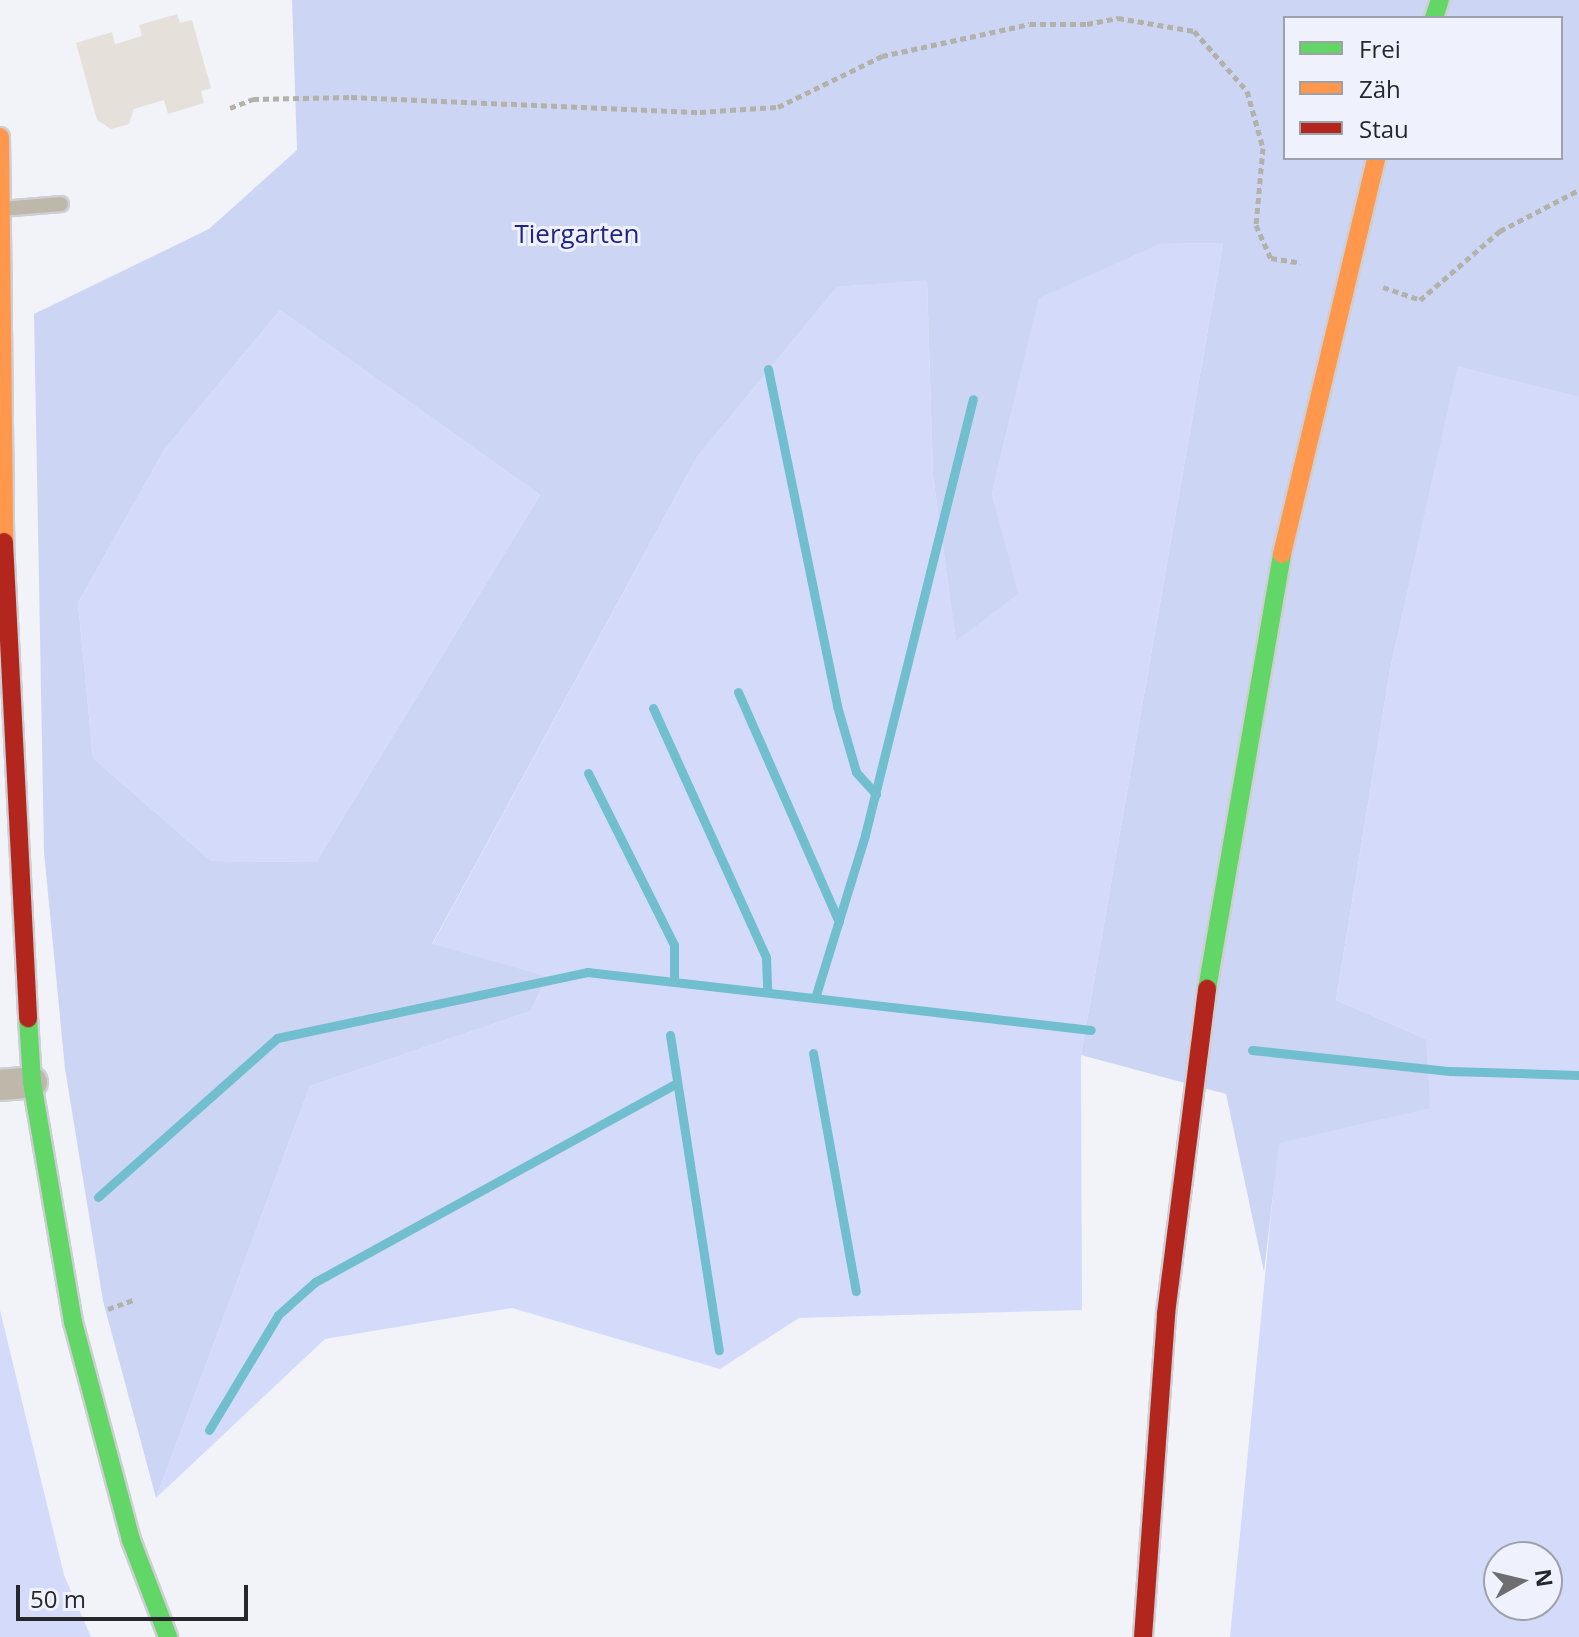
<!DOCTYPE html>
<html>
<head>
<meta charset="utf-8">
<style>
  body { margin:0 }
  #map { position:relative; width:1579px; height:1637px; overflow:hidden; background:#f2f3f9; font-family:"Open Sans",sans-serif }
  div>[style] { position:absolute }
  .green>* { inset:0; background:#d4dbfa }
  .forest>* { inset:0; background:#cdd5f4 }
  .stream>* { height:9px; margin:-4.5px; padding:0 4.5px; transform-origin:4.5px; border-radius:4.5px; background:#71becf }
  .building>* { inset:0; background:#e6e0da }
  .path>* { height:5px; margin-top:-2.5px; transform-origin:0; background:repeating-linear-gradient(90deg,#b2b1aa 0 6px,transparent 0 10px) }
  .roads { filter:drop-shadow(2px 0 #cecfd3) drop-shadow(-2px 0 #cecfd3) drop-shadow(0 2px #cecfd3) drop-shadow(0 -2px #cecfd3) }
  .lane>* { height:14px; margin:-7px; padding:0 7px; transform-origin:7px; border-radius:7px; background:#bdb8aa }
  .street>* { height:30px; margin:-15px; padding:0 15px; transform-origin:15px; border-radius:15px; background:#bdb8aa }
  .fast>* { height:18px; margin:-9px; padding:0 9px; transform-origin:9px; border-radius:9px; background:#63d668 }
  .slow>* { height:18px; margin:-9px; padding:0 9px; transform-origin:9px; border-radius:9px; background:#ff974d }
  .jam>* { height:18px; margin:-9px; padding:0 9px; transform-origin:9px; border-radius:9px; background:#b3261e }
  span { translate:-50% -50%; white-space:nowrap; text-align:center; line-height:1.15; -webkit-text-stroke:6px #eff2fc; paint-order:stroke }
  .park-label { font-size:26px; color:#232586 }
  .legend { position:absolute; left:1283px; top:16px; width:280px; height:144px; box-sizing:border-box; background:#eff2fc; border:2px solid #9ea1a8; margin:0; padding:10px 14px; list-style:none; font-size:24px; color:#25272a }
  .legend li { display:flex; align-items:center; gap:16px; height:40px }
  .legend b { width:40px; border:2px solid #9ea1a8 }
  .north { position:absolute; left:1483px; top:1541px; width:80px; height:80px; box-sizing:border-box; background:#eff2fc; border:2px solid #9ea1a8; border-radius:50%; rotate:82deg; font-size:22px; font-weight:700; line-height:32px; text-align:center; color:#25272a }
  .north::after { content:''; display:block; margin:auto; width:28px; height:36px; background:#6d6e72; clip-path:polygon(50% 0,100% 100%,50% 72%,0 100%) }
  .scale { position:absolute; left:16px; top:1585px; width:232px; height:36px; box-sizing:border-box; border:4px solid #25272a; border-top:0; padding-left:10px; font-size:24px; line-height:28px; white-space:nowrap; color:#25272a; -webkit-text-stroke:6px #eff2fc; paint-order:stroke }
</style>
</head>
<body>
<div id="map">
  <div class="green">
    <i style="clip-path:polygon(1223px 243px,1081px 1055px,1082px 1310px,799px 1318px,720px 1369px,512px 1308px,325px 1339px,156px 1498px,310px 1086px,531px 1011px,547px 976px,432px 945px,697px 457px,837px 287px,927px 279px,933px 476px,956px 640px,1017px 594px,992px 493px,1039px 297px,1160px 244px)"></i>
    <i style="clip-path:polygon(280px 310px,540px 495px,316px 862px,211px 861px,93px 758px,78px 603px,164px 450px)"></i>
    <i style="clip-path:polygon(evenodd,1458px 365px,1579px 397px,1579px 1637px,1230px 1637px,1278px 1143px,1426px 1039px,1336px 1000px,1390px 670px,1458px 365px,1499px 1557px,1547px 1557px,1547px 1605px,1499px 1605px,1499px 1557px)"></i>
    <i style="clip-path:polygon(0 1310px,64px 1575px,91px 1637px,0 1637px)"></i>
  </div>
  <div class="forest">
    <i style="clip-path:polygon(evenodd,292px 0,1579px 0,1579px 397px,1458px 366px,1390px 670px,1336px 1000px,1426px 1039px,1430px 1108px,1279px 1143px,1264px 1272px,1226px 1094px,1081px 1055px,1223px 243px,1160px 244px,1039px 298px,992px 493px,1018px 594px,956px 641px,933px 476px,927px 280px,837px 287px,697px 457px,432px 944px,547px 976px,531px 1011px,310px 1086px,156px 1498px,103px 1301px,65px 1069px,44px 852px,34px 314px,209px 229px,297px 150px,292px 0,1285px 18px,1561px 18px,1561px 158px,1285px 158px,1285px 18px,292px 0,280px 310px,540px 495px,316px 862px,211px 861px,93px 758px,78px 603px,164px 450px,280px 310px)"></i>
  </div>
  <div class="stream">
    <i style="left:768px;top:369px;width:344px;rotate:78.4deg"></i>
    <i style="left:837px;top:706px;width:69px;rotate:73.9deg"></i>
    <i style="left:856px;top:772px;width:30px;rotate:48deg"></i>
    <i style="left:738px;top:692px;width:251px;rotate:66.3deg"></i>
    <i style="left:653px;top:708px;width:273px;rotate:65.6deg"></i>
    <i style="left:766px;top:957px;width:35px;rotate:88deg"></i>
    <i style="left:588px;top:773px;width:192px;rotate:63.4deg"></i>
    <i style="left:674px;top:945px;width:33px;rotate:90deg"></i>
    <i style="left:815px;top:998px;width:170px;rotate:-72.9deg"></i>
    <i style="left:865px;top:835px;width:449px;rotate:-76.1deg"></i>
    <i style="left:670px;top:1035px;width:319px;rotate:81.2deg"></i>
    <i style="left:1252px;top:1050px;width:199px;rotate:6.1deg"></i>
    <i style="left:1450px;top:1071px;width:129px;rotate:1.8deg"></i>
    <i style="left:813px;top:1053px;width:242px;rotate:79.8deg"></i>
    <i style="left:98px;top:1197px;width:239px;rotate:-41.6deg"></i>
    <i style="left:277px;top:1038px;width:317px;rotate:-12deg"></i>
    <i style="left:587px;top:972px;width:507px;rotate:6.56deg"></i>
    <i style="left:209px;top:1430px;width:134px;rotate:-59deg"></i>
    <i style="left:278px;top:1315px;width:50px;rotate:-41.7deg"></i>
    <i style="left:315px;top:1282px;width:411px;rotate:-28.8deg"></i>
  </div>
  <div class="building">
    <i style="clip-path:polygon(177px 14px,180px 23px,192px 20px,211px 88px,201px 91px,204px 103px,168px 114px,164px 100px,134px 109px,129px 124px,111px 129px,97px 120px,76px 43px,112px 32px,115px 44px,142px 36px,139px 25px)"></i>
  </div>
  <div class="path">
    <i style="left:230px;top:108px;width:25px;rotate:-21deg"></i>
    <i style="left:253px;top:99px;width:98px;rotate:-1.2deg"></i>
    <i style="left:351px;top:97px;width:349px;rotate:2.5deg"></i>
    <i style="left:700px;top:112px;width:78px;rotate:-3.7deg"></i>
    <i style="left:778px;top:107px;width:116px;rotate:-26.1deg"></i>
    <i style="left:882px;top:56px;width:151px;rotate:-12.2deg"></i>
    <i style="left:1030px;top:24px;width:57px"></i>
    <i style="left:1087px;top:24px;width:32px;rotate:-11deg"></i>
    <i style="left:1118px;top:18px;width:77px;rotate:9.7deg"></i>
    <i style="left:1194px;top:31px;width:80px;rotate:48.5deg"></i>
    <i style="left:1247px;top:91px;width:59px;rotate:74.3deg"></i>
    <i style="left:1263px;top:148px;width:77px;rotate:95.2deg"></i>
    <i style="left:1256px;top:225px;width:36px;rotate:66deg"></i>
    <i style="left:1271px;top:258px;width:30px;rotate:9deg"></i>
    <i style="left:1383px;top:287px;width:39px;rotate:19deg"></i>
    <i style="left:1420px;top:300px;width:106px;rotate:-40.8deg"></i>
    <i style="left:1500px;top:231px;width:89px;rotate:-27.4deg"></i>
    <i style="left:108px;top:1309px;width:29px;rotate:-20deg"></i>
  </div>
  <div class="roads">
    <div class="lane">
      <i style="left:2px;top:209px;width:59px;rotate:-4.8deg"></i>
    </div>
    <div class="street">
      <i style="left:0;top:1085px;width:32px;rotate:-5deg"></i>
    </div>
    <div class="fast">
      <i style="left:1434px;top:18px;width:19px;rotate:-72deg"></i>
      <i style="left:1207px;top:989px;width:441px;rotate:-80.2deg"></i>
      <i style="left:28px;top:1018px;width:64px;rotate:86.4deg"></i>
      <i style="left:32px;top:1082px;width:243px;rotate:80.3deg"></i>
      <i style="left:73px;top:1322px;width:226px;rotate:75.1deg"></i>
      <i style="left:131px;top:1540px;width:104px;rotate:69.1deg"></i>
    </div>
    <div class="slow">
      <i style="left:0;top:137px;width:405px;rotate:89.4deg"></i>
      <i style="left:1282px;top:554px;width:407px;rotate:-76.6deg"></i>
    </div>
    <div class="jam">
      <i style="left:4px;top:542px;width:477px;rotate:87.1deg"></i>
      <i style="left:1143px;top:1637px;width:324px;rotate:-85.9deg"></i>
      <i style="left:1166px;top:1314px;width:328px;rotate:-82.8deg"></i>
    </div>
  </div>
  <div class="park-label">
    <span style="left:577px;top:234px">Tiergarten</span>
  </div>
  <ul class="legend">
  <li><b style="height:10px;background:#63d668"></b>Frei</li>
  <li><b style="height:10px;background:#ff974d"></b>Zäh</li>
  <li><b style="height:10px;background:#b3261e"></b>Stau</li>
  </ul>
  <div class="north">N</div>
  <div class="scale">50 m</div>
</div>
</body>
</html>
